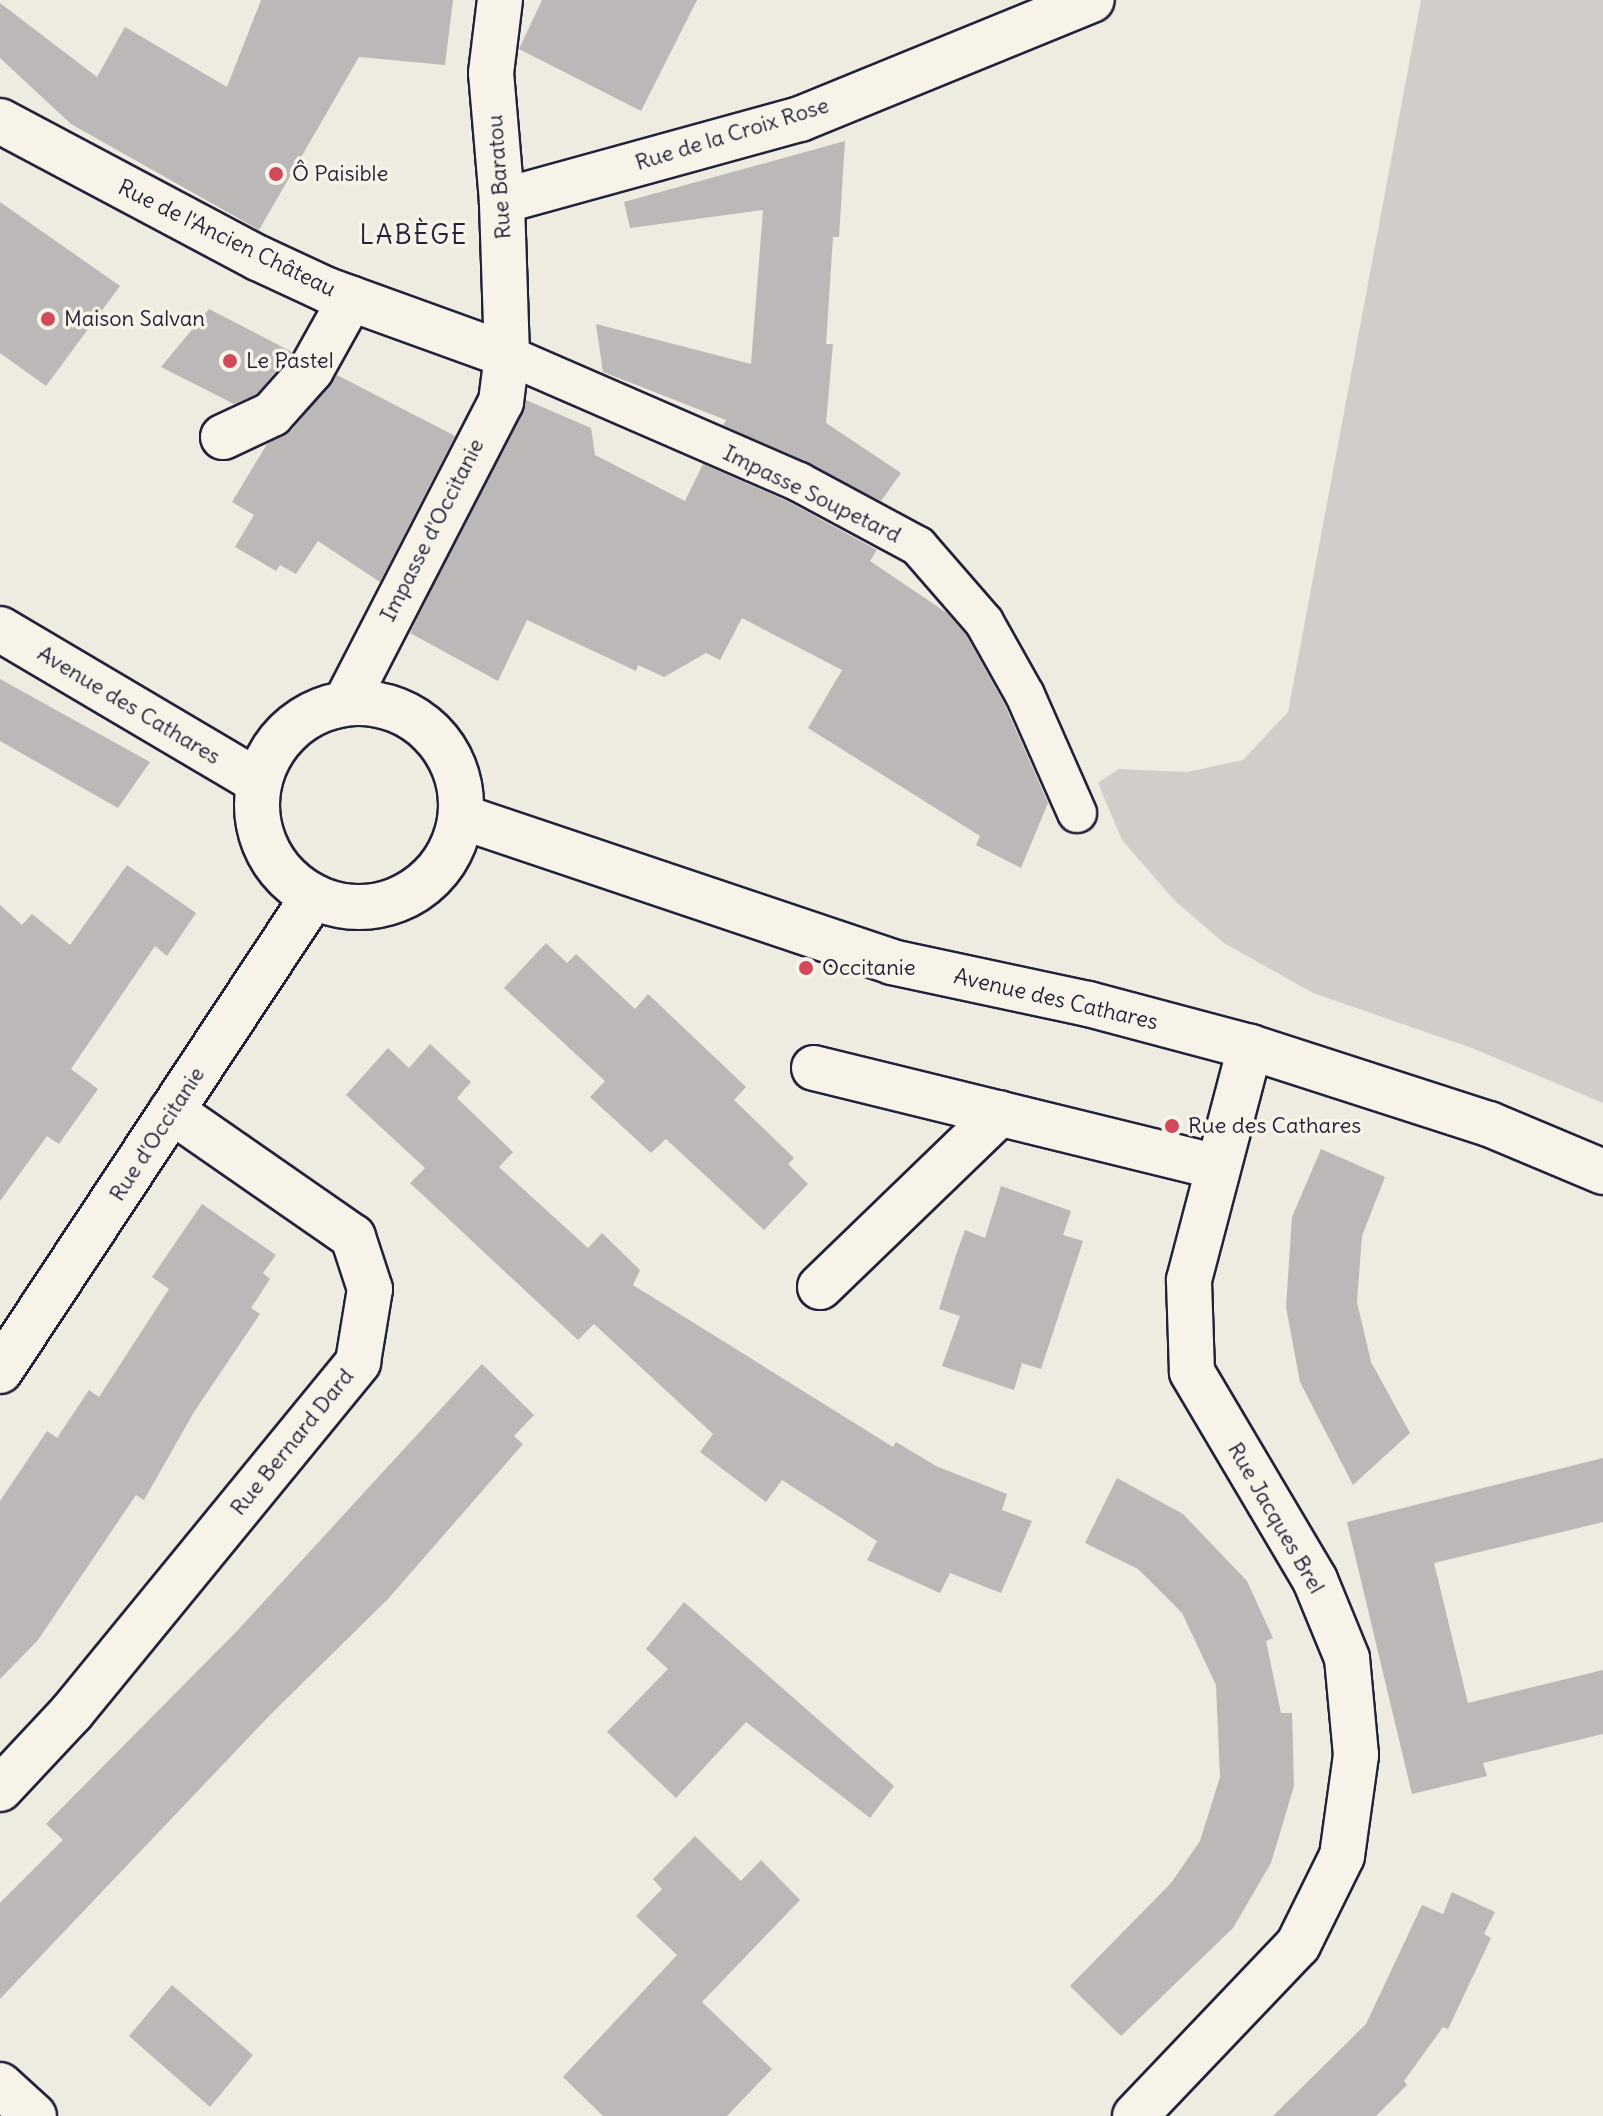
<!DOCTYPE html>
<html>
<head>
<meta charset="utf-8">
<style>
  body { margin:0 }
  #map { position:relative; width:1603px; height:2116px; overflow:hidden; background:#eeebe1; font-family:Delius,sans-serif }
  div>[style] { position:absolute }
  .green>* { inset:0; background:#d1cdc9 }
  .building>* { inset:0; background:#bbb8b7 }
  .roads { filter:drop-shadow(2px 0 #22223b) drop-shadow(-2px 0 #22223b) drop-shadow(0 2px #22223b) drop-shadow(0 -2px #22223b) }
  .pedestrian>* { height:38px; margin:-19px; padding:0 19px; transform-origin:19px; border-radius:19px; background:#f7f3e8 }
  .minor>* { height:44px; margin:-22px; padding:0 22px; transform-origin:22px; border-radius:22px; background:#f7f3e8 }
  .minor>.ring { margin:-22px; padding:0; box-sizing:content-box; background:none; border:44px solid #f7f3e8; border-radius:50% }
  .dots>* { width:22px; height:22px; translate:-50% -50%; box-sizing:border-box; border:4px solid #f7f3e8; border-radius:50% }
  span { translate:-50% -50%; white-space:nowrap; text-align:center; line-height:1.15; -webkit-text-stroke:7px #f7f3e8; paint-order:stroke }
  .street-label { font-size:22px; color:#22223b }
  .poi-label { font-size:22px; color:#22223b }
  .left { translate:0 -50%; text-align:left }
  .quarter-label { font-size:26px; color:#22223b; letter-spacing:2px }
</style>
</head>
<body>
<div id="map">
  <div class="green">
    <i style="clip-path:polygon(1421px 0,1603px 0,1603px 1103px,1472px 1048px,1313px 993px,1224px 943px,1175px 901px,1122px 840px,1098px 783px,1119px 769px,1187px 772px,1243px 760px,1288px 712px)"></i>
  </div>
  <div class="building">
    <i style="clip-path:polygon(261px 0,453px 0,445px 65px,359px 57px,259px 230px,71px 124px,0 58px,0 3px,97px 77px,125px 27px,227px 87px)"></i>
    <i style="clip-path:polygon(542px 0,697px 0,641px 111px,519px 49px)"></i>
    <i style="clip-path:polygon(845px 141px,839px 237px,833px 237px,826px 344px,833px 344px,826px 423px,901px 473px,881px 501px,723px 425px,726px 420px,603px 372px,596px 324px,751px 364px,763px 210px,630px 228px,624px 202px)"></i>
    <i style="clip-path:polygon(0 202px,120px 286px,46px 386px,0 353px)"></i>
    <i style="clip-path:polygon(209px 309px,292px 352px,257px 394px,234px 404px,161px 367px)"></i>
    <i style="clip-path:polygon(337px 375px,455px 436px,380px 582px,318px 541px,296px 574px,280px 565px,276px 571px,235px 547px,254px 515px,232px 502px,267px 444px,291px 431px)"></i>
    <i style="clip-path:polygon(526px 400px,591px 428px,595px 455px,685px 501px,703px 464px,789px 502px,877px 550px,870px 561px,947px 613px,966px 635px,1005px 705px,1048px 803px,1021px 868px,976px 845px,980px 836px,808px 728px,842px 670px,742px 618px,720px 660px,706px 653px,664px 677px,638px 665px,636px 671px,527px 620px,498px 681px,410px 633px)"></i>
    <i style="clip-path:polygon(0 679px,150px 762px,118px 808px,0 741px)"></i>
    <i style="clip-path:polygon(127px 865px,196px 913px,167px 956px,155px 946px,71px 1069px,98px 1089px,59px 1144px,47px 1136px,0 1201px,0 905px,22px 925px,32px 914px,70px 945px)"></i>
    <i style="clip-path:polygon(546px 943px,567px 963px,576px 954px,635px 1009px,648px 994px,746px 1087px,734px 1100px,794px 1158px,788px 1164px,808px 1184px,764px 1230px,666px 1139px,651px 1153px,590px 1097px,605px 1081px,504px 988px)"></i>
    <i style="clip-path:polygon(430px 1044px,471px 1082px,457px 1098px,513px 1152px,499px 1167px,588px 1248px,602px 1233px,640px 1270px,633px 1285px,893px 1447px,896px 1442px,936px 1466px,1007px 1494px,1002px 1510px,1032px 1521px,1001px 1593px,950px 1573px,940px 1593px,867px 1560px,877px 1541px,782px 1480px,766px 1502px,700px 1452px,713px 1434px,594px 1324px,578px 1340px,410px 1183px,425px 1168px,346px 1095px,388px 1048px,409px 1068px)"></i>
    <i style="clip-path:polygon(1321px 1149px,1385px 1177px,1362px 1236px,1357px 1302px,1371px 1362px,1410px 1433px,1353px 1485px,1300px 1382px,1286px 1307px,1292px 1217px)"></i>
    <i style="clip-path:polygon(1001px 1186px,1071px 1211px,1063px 1235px,1083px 1241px,1041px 1369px,1022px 1363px,1014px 1390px,942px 1366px,960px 1316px,939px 1309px,956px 1255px,965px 1230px,985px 1238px)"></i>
    <i style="clip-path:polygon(202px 1204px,276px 1255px,263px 1273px,270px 1279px,251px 1308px,260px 1314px,194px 1412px,144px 1500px,136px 1495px,38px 1640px,0 1679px,0 1501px,47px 1431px,57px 1438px,89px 1390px,99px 1397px,169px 1289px,152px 1277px)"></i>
    <i style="clip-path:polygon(482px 1364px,534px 1415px,514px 1436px,523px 1444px,388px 1599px,271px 1714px,0 1999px,0 1903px,63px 1840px,46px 1824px,236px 1632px)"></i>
    <i style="clip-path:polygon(1603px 1458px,1603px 1522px,1434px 1563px,1468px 1703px,1603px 1670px,1603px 1734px,1483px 1763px,1487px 1776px,1412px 1794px,1347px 1522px)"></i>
    <i style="clip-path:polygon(1117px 1478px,1183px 1514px,1247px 1581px,1273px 1638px,1266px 1641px,1281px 1713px,1292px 1713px,1294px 1786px,1271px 1863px,1233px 1928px,1121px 2036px,1070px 1986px,1171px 1883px,1200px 1841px,1220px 1777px,1216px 1685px,1182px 1613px,1138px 1569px,1085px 1543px)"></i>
    <i style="clip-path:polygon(684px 1602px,894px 1786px,870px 1818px,746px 1722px,676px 1798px,607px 1732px,668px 1669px,646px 1649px)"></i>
    <i style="clip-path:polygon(695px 1836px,741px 1881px,761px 1860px,800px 1900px,702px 2002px,772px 2069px,727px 2116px,603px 2116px,563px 2077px,677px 1955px,636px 1916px,662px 1889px,653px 1879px)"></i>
    <i style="clip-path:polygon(1452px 1892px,1495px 1912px,1484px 1934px,1491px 1938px,1448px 2029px,1443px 2027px,1404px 2081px,1407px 2085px,1376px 2116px,1273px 2116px,1366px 2024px,1422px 1905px,1443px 1914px)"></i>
    <i style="clip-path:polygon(172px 1985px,253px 2055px,210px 2107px,129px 2036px)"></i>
  </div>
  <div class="roads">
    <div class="pedestrian">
      <i style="left:507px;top:355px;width:318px;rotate:23.5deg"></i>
      <i style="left:799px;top:482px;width:135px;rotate:28.3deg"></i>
      <i style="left:918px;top:546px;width:101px;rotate:49deg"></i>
      <i style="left:984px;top:622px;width:84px;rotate:60.7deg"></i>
      <i style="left:1025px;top:695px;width:129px;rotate:66.2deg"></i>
    </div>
    <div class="minor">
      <i style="left:0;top:121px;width:292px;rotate:28deg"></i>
      <i style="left:258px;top:258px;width:76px;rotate:24.9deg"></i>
      <i style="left:327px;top:290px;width:191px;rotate:19.9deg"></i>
      <i style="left:502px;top:201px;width:309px;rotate:-15.4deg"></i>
      <i style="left:800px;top:119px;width:315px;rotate:-22.2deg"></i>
      <i style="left:223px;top:437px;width:54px;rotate:-25.1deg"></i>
      <i style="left:272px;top:414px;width:59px;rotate:-48.4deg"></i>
      <i style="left:311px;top:370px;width:82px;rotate:-60.9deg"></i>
      <i style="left:0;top:629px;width:301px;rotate:30.6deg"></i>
      <i style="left:346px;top:702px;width:338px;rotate:-62.7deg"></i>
      <i style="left:501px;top:402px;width:47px;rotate:-82.7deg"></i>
      <i style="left:507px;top:355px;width:154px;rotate:-91.9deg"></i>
      <i style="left:502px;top:201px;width:128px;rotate:-94.9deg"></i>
      <i style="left:491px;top:73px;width:74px;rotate:-83deg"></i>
      <i class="ring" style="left:257px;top:703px;width:160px;height:160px"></i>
      <i style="left:462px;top:817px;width:454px;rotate:18.6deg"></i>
      <i style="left:892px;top:962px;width:200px;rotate:12.1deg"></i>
      <i style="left:1088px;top:1004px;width:168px;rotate:14.9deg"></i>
      <i style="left:1250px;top:1047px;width:251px;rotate:17.9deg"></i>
      <i style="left:1489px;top:1124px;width:124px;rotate:22.8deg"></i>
      <i style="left:814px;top:1068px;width:416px;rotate:13.8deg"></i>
      <i style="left:820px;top:1287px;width:250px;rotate:-44deg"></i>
      <i style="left:0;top:1371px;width:568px;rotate:-56.56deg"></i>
      <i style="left:0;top:1789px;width:105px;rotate:-46.9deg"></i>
      <i style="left:72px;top:1712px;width:452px;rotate:-50.7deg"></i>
      <i style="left:358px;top:1362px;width:74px;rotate:-80.7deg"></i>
      <i style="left:370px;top:1289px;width:55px;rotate:-108.1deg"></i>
      <i style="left:353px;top:1237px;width:221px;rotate:-145.2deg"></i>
      <i style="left:0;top:2085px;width:46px;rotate:42.4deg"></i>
      <i style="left:1135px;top:2116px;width:236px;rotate:-46.4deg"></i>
      <i style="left:1298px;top:1945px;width:99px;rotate:-63.7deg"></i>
      <i style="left:1342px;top:1856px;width:102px;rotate:-82.1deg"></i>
      <i style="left:1356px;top:1755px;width:97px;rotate:-95.3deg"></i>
      <i style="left:1347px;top:1658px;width:84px;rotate:-112.3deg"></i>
      <i style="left:1315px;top:1580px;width:242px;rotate:-120.6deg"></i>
      <i style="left:1192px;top:1372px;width:92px;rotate:-91.9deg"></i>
      <i style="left:1189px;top:1280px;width:241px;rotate:-75.3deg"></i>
    </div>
  </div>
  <div class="dots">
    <i style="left:276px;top:174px;background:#d1495b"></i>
    <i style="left:48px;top:319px;background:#d1495b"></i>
    <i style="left:230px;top:361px;background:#d1495b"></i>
    <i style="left:806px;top:968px;background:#d1495b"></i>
    <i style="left:1172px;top:1126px;background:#d1495b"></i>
  </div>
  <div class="street-label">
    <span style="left:732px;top:134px;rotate:-17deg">Rue de la Croix Rose</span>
    <span style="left:499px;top:177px;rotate:-94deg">Rue Baratou</span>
    <span style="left:227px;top:238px;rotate:26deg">Rue de l'Ancien Château</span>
    <span style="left:812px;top:494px;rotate:26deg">Impasse Soupetard</span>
    <span style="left:432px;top:530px;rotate:-63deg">Impasse d'Occitanie</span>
    <span style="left:129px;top:705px;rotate:31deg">Avenue des Cathares</span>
    <span style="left:1056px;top:999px;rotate:13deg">Avenue des Cathares</span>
    <span style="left:157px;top:1134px;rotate:-57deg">Rue d'Occitanie</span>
    <span style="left:292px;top:1442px;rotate:-51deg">Rue Bernard Dard</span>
    <span style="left:1276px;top:1518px;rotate:60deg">Rue Jacques Brel</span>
  </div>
  <div class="poi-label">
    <span class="left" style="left:292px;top:174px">Ô Paisible</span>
    <span class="left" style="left:64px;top:319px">Maison Salvan</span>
    <span class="left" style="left:246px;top:361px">Le Pastel</span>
    <span class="left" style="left:822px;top:968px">Occitanie</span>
    <span class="left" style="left:1188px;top:1126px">Rue des Cathares</span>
  </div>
  <div class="quarter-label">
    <span style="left:414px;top:235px">LABÈGE</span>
  </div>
</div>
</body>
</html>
